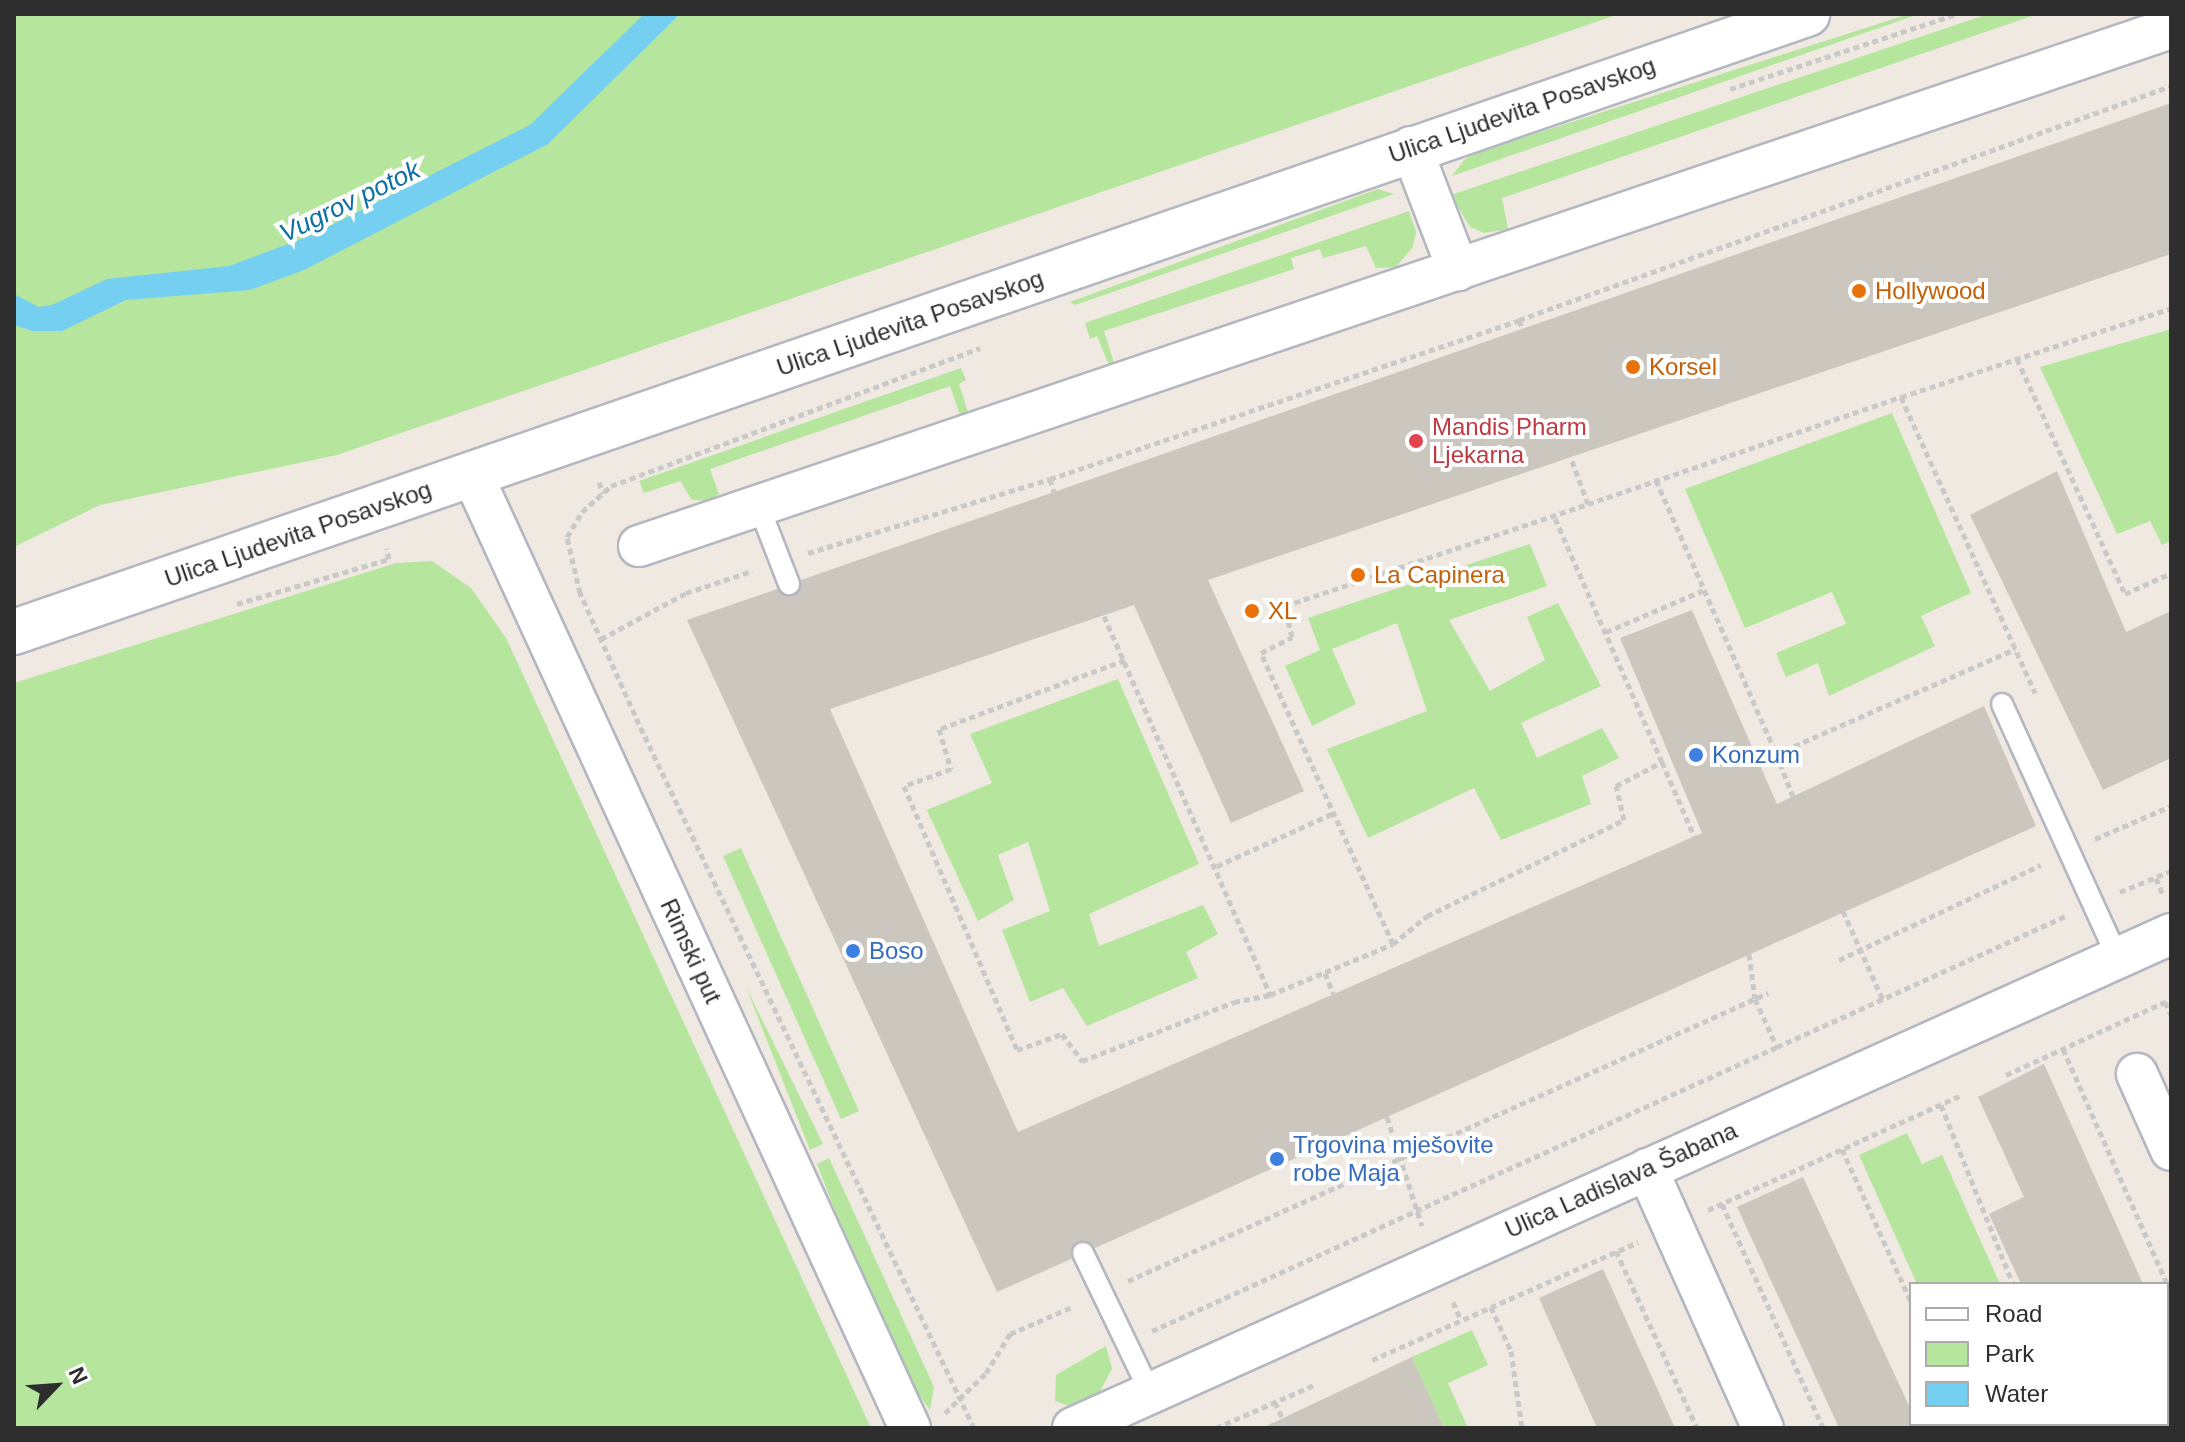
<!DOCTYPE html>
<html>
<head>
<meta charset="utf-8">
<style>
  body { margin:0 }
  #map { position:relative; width:2185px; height:1442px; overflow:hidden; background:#efe9e1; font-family:Helvetica,sans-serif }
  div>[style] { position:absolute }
  .green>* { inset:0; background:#b6e59e }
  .water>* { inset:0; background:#75cff0 }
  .building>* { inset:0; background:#cbc7bf }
  .path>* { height:5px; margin-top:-2.5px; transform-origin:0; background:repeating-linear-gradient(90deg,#c9c9c9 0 6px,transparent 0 10px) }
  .roads { filter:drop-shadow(2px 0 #b4b7c1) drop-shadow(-2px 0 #b4b7c1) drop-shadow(0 2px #b4b7c1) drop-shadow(0 -2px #b4b7c1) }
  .service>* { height:20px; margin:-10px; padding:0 10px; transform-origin:10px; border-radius:10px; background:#fff }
  .minor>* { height:40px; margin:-20px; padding:0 20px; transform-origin:20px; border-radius:20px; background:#fff }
  .secondary>* { height:44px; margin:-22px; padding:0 22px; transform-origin:22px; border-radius:22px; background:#fff }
  .dots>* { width:22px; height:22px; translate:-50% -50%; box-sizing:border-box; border:4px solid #fff; border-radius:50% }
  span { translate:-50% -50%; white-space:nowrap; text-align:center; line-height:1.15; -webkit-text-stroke:8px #fff; paint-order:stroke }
  .street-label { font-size:24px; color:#2e2e2e }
  .food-label { font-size:24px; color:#c56008 }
  .left { translate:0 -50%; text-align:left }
  .health-label { font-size:24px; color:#be3a42 }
  .shop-label { font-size:24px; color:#366cbe }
  .water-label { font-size:26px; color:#0d6fa3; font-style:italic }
  .frame { position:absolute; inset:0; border:16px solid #2e2e2e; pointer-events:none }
  .legend { position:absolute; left:1909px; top:1282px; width:260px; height:144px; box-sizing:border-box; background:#fff; border:2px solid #ababab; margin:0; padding:10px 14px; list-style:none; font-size:24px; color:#2e2e2e }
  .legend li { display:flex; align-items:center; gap:16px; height:40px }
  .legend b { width:40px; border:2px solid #ababab }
  .north { position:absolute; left:16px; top:1346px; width:80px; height:80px; -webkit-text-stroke:6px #fff; paint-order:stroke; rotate:65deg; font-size:22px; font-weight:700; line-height:32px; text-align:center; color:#2e2e2e }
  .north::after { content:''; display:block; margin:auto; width:28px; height:36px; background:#2e2e2e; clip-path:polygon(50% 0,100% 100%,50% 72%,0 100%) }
</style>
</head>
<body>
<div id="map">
  <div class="green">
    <i style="clip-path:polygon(14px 14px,1619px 14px,337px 455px,100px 505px,14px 547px)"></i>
    <i style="clip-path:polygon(1909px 14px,1919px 14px,1452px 176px,1465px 159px,1481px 151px)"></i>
    <i style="clip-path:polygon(1988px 14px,2038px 14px,1502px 198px,1508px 229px,1484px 233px,1470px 227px,1451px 195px)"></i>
    <i style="clip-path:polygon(1378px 189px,1394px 194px,1075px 305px,1070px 302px)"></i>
    <i style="clip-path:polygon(1409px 211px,1416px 232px,1413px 247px,1396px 267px,1376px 268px,1366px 246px,1323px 258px,1320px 249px,1291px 258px,1294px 269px,1104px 331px,1114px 363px,1109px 365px,1097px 336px,1090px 339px,1085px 323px)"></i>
    <i style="clip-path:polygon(2171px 329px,2171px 541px,2162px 545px,2150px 521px,2117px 534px,2040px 367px)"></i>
    <i style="clip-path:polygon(961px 368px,966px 380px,959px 384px,968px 412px,960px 415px,950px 386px,710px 469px,719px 494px,709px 501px,692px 500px,680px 481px,644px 493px,639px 481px)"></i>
    <i style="clip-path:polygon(1892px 413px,1971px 593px,1921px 616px,1935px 646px,1829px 696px,1818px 663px,1786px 677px,1776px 653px,1846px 624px,1832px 592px,1745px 628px,1685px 489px)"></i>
    <i style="clip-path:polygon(1530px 544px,1547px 586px,1449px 620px,1490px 691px,1545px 660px,1527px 617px,1558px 603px,1601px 686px,1521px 723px,1537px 758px,1602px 728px,1619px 758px,1582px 776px,1591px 804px,1501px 840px,1474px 788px,1368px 838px,1327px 749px,1427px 711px,1397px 623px,1332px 649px,1356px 704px,1312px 726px,1285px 666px,1320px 650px,1308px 618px)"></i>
    <i style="clip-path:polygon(432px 561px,471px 588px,506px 638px,871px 1428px,14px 1428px,14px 683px,396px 563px)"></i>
    <i style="clip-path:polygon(1118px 679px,1199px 864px,1089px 914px,1099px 946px,1203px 905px,1218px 934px,1186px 952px,1198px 978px,1087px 1026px,1063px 988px,1030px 1002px,1002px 930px,1050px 911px,1028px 842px,998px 855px,1014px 900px,978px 921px,927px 810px,992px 783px,970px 734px)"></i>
    <i style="clip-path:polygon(741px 848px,859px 1111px,841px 1119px,723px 856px)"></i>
    <i style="clip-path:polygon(746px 987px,823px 1144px,810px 1150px)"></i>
    <i style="clip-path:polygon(1907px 1133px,1922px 1164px,1942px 1155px,2000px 1284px,1917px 1284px,1859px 1155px)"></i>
    <i style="clip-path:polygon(829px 1158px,934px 1387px,930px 1410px,913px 1387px,847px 1242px,817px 1164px)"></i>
    <i style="clip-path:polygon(1472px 1330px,1488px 1365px,1448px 1383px,1468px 1428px,1444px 1428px,1412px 1357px)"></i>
    <i style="clip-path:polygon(1106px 1346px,1112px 1369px,1098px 1395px,1070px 1406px,1055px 1401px,1056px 1375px)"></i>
  </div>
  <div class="water">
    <i style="clip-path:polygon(644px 14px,680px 14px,548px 144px,304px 270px,250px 290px,126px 300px,62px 331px,32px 331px,14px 325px,14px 294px,39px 307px,52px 305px,107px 279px,229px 266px,312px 235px,530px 125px)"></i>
  </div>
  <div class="building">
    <i style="clip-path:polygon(2171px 103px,2171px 254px,1208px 580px,1304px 791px,1231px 823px,1134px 605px,830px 709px,1018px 1132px,1702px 833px,1620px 638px,1692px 610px,1777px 804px,1984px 706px,2036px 826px,1095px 1248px,1078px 1241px,1071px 1259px,997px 1292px,687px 620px,777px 589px,793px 596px,801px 580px)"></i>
    <i style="clip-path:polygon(2057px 471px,2126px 632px,2171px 611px,2171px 758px,2103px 790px,1970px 515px)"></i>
    <i style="clip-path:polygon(2044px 1064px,2143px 1284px,2021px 1284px,1989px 1214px,2024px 1197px,1978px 1097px)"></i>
    <i style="clip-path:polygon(1803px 1177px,1911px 1410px,1911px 1424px,1919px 1428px,1839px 1428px,1737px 1207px)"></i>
    <i style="clip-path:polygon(1603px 1269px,1675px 1428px,1597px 1428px,1539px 1298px)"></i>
    <i style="clip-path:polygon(1412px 1357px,1444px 1428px,1262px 1428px)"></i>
  </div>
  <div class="path">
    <i style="left:1730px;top:89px;width:239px;rotate:-18.3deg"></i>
    <i style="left:1519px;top:320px;width:9px;rotate:69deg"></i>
    <i style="left:2017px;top:359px;width:259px;rotate:65.3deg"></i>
    <i style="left:2125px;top:594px;width:51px;rotate:-24.5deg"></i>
    <i style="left:1901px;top:397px;width:284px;rotate:-18.2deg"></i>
    <i style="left:1050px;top:479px;width:14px;rotate:73deg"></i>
    <i style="left:1656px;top:480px;width:299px;rotate:66.3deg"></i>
    <i style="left:1776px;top:754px;width:261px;rotate:-23.7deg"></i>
    <i style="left:599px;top:482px;width:12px;rotate:70deg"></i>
    <i style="left:1588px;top:504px;width:331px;rotate:-18.9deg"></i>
    <i style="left:1901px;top:397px;width:325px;rotate:65.6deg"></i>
    <i style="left:808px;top:553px;width:253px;rotate:-17deg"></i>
    <i style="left:1050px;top:479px;width:495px;rotate:-18.7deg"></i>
    <i style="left:1519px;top:320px;width:693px;rotate:-19.74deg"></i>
    <i style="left:237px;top:604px;width:159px;rotate:-16.5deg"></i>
    <i style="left:389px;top:559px;width:11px;rotate:-105deg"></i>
    <i style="left:1104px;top:616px;width:414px;rotate:66.3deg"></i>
    <i style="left:1606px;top:632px;width:107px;rotate:-23.2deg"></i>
    <i style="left:601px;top:639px;width:97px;rotate:-28.4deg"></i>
    <i style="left:686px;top:593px;width:70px;rotate:-18.4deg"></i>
    <i style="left:1125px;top:660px;width:198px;rotate:159.6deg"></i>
    <i style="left:939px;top:729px;width:42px;rotate:73.3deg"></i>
    <i style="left:951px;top:769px;width:50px;rotate:160.1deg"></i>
    <i style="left:904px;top:786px;width:287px;rotate:66.8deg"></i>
    <i style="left:1017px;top:1050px;width:48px;rotate:-19.6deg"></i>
    <i style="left:1062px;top:1034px;width:34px;rotate:53deg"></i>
    <i style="left:1082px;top:1061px;width:163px;rotate:-21.2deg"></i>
    <i style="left:1234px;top:1002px;width:37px;rotate:-11deg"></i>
    <i style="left:1270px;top:995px;width:133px;rotate:-22.5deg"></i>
    <i style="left:1393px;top:944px;width:44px;rotate:-39.5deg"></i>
    <i style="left:1427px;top:916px;width:219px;rotate:-26deg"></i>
    <i style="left:1624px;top:820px;width:35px;rotate:-103deg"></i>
    <i style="left:1616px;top:786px;width:52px;rotate:-27.6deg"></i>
    <i style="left:1662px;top:762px;width:269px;rotate:-113.7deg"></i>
    <i style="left:1776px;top:754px;width:45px;rotate:68deg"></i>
    <i style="left:1662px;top:762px;width:81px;rotate:66.6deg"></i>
    <i style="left:2095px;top:839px;width:83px;rotate:-23.5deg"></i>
    <i style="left:1217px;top:866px;width:128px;rotate:-24.4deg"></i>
    <i style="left:2156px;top:878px;width:18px;rotate:68deg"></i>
    <i style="left:2120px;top:892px;width:55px;rotate:-22.4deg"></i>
    <i style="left:1843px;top:911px;width:98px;rotate:65.8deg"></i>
    <i style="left:1393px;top:944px;width:320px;rotate:-114.4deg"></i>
    <i style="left:1261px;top:653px;width:35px;rotate:-27deg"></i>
    <i style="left:1292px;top:637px;width:32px;rotate:-103deg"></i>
    <i style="left:1285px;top:606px;width:320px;rotate:-18.6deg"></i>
    <i style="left:1588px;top:504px;width:49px;rotate:-110.3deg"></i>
    <i style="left:1749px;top:954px;width:45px;rotate:82.4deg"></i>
    <i style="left:1755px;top:999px;width:53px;rotate:65.4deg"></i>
    <i style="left:1777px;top:1047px;width:317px;rotate:-24.4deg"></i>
    <i style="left:1839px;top:960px;width:223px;rotate:-25.2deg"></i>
    <i style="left:1325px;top:973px;width:22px;rotate:68deg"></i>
    <i style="left:2165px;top:1002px;width:14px;rotate:65deg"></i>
    <i style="left:2063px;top:1049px;width:257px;rotate:66.1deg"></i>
    <i style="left:2006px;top:1075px;width:182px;rotate:-24.7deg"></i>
    <i style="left:1941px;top:1105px;width:193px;rotate:68.1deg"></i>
    <i style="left:1387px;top:1117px;width:114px;rotate:72.2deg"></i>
    <i style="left:1842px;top:1149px;width:168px;rotate:65.7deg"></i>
    <i style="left:1722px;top:1204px;width:246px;rotate:65.7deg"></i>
    <i style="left:1708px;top:1210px;width:276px;rotate:-24.4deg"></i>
    <i style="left:1616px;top:1251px;width:195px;rotate:65.4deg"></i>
    <i style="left:1128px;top:1281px;width:702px;rotate:-24.23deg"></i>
    <i style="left:2167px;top:1284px;width:11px;rotate:68deg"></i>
    <i style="left:1453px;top:1302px;width:20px;rotate:66deg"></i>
    <i style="left:1491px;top:1307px;width:48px;rotate:65.6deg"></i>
    <i style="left:1511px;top:1351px;width:78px;rotate:81.9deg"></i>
    <i style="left:1152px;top:1331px;width:686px;rotate:-24.44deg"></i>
    <i style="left:1372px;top:1360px;width:291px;rotate:-23.9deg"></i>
    <i style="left:1275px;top:1402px;width:29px;rotate:65deg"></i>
    <i style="left:945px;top:1413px;width:57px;rotate:-44.3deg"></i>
    <i style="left:986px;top:1373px;width:46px;rotate:-58.4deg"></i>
    <i style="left:1010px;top:1334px;width:70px;rotate:-23.6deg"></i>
    <i style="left:1966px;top:1424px;width:4px;rotate:63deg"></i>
    <i style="left:2076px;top:1424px;width:4px;rotate:63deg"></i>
    <i style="left:974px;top:1428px;width:780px;rotate:-115.45deg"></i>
    <i style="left:639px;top:724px;width:144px;rotate:-114.2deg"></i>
    <i style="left:580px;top:593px;width:57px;rotate:-103.1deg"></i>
    <i style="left:567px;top:537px;width:29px;rotate:-59deg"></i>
    <i style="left:582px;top:512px;width:39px;rotate:-42deg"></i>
    <i style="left:611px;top:486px;width:394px;rotate:-20.5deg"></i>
    <i style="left:1216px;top:1428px;width:109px;rotate:-23.7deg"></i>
  </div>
  <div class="roads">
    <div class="service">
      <i style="left:758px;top:504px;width:86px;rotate:68.8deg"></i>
      <i style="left:2002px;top:704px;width:279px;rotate:65.5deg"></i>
      <i style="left:1083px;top:1253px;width:154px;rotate:64.3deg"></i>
    </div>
    <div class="minor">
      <i style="left:1411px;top:147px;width:132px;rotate:69.1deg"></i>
      <i style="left:472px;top:474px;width:1050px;rotate:65.34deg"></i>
      <i style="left:639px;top:546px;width:1617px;rotate:-18.68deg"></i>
      <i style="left:2137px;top:1074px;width:83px;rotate:65.9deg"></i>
      <i style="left:1647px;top:1169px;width:284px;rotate:65.9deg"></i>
      <i style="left:1073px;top:1428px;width:1204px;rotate:-24.22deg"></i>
    </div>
    <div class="secondary">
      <i style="left:14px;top:632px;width:1897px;rotate:-19.02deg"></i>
    </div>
  </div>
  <div class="dots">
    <i style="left:1859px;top:291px;background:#e8710a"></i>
    <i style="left:1633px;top:367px;background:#e8710a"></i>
    <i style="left:1416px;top:441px;background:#e0444e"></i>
    <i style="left:1358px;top:575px;background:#e8710a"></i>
    <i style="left:1252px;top:611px;background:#e8710a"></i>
    <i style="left:1696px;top:755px;background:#3f7fe0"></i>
    <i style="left:853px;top:951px;background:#3f7fe0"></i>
    <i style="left:1277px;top:1159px;background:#3f7fe0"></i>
  </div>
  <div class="street-label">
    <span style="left:1522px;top:110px;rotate:-19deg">Ulica Ljudevita Posavskog</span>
    <span style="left:910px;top:323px;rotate:-19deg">Ulica Ljudevita Posavskog</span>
    <span style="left:298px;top:534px;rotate:-19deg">Ulica Ljudevita Posavskog</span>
    <span style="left:691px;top:951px;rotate:65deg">Rimski put</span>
    <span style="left:1621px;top:1180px;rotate:-24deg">Ulica Ladislava Šabana</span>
  </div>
  <div class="food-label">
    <span class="left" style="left:1875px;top:291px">Hollywood</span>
    <span class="left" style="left:1649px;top:367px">Korsel</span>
    <span class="left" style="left:1374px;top:575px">La Capinera</span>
    <span class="left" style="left:1268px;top:611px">XL</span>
  </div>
  <div class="health-label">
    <span class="left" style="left:1432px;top:441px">Mandis Pharm<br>Ljekarna</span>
  </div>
  <div class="shop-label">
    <span class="left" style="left:1712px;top:755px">Konzum</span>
    <span class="left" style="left:869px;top:951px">Boso</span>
    <span class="left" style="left:1293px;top:1159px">Trgovina mješovite<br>robe Maja</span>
  </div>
  <div class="water-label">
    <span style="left:350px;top:202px;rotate:-26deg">Vugrov potok</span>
  </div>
  <div class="frame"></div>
  <ul class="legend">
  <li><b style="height:10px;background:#fff"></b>Road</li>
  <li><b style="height:22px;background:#b6e59e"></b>Park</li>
  <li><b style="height:22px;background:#75cff0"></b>Water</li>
  </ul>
  <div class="north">N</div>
</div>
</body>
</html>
